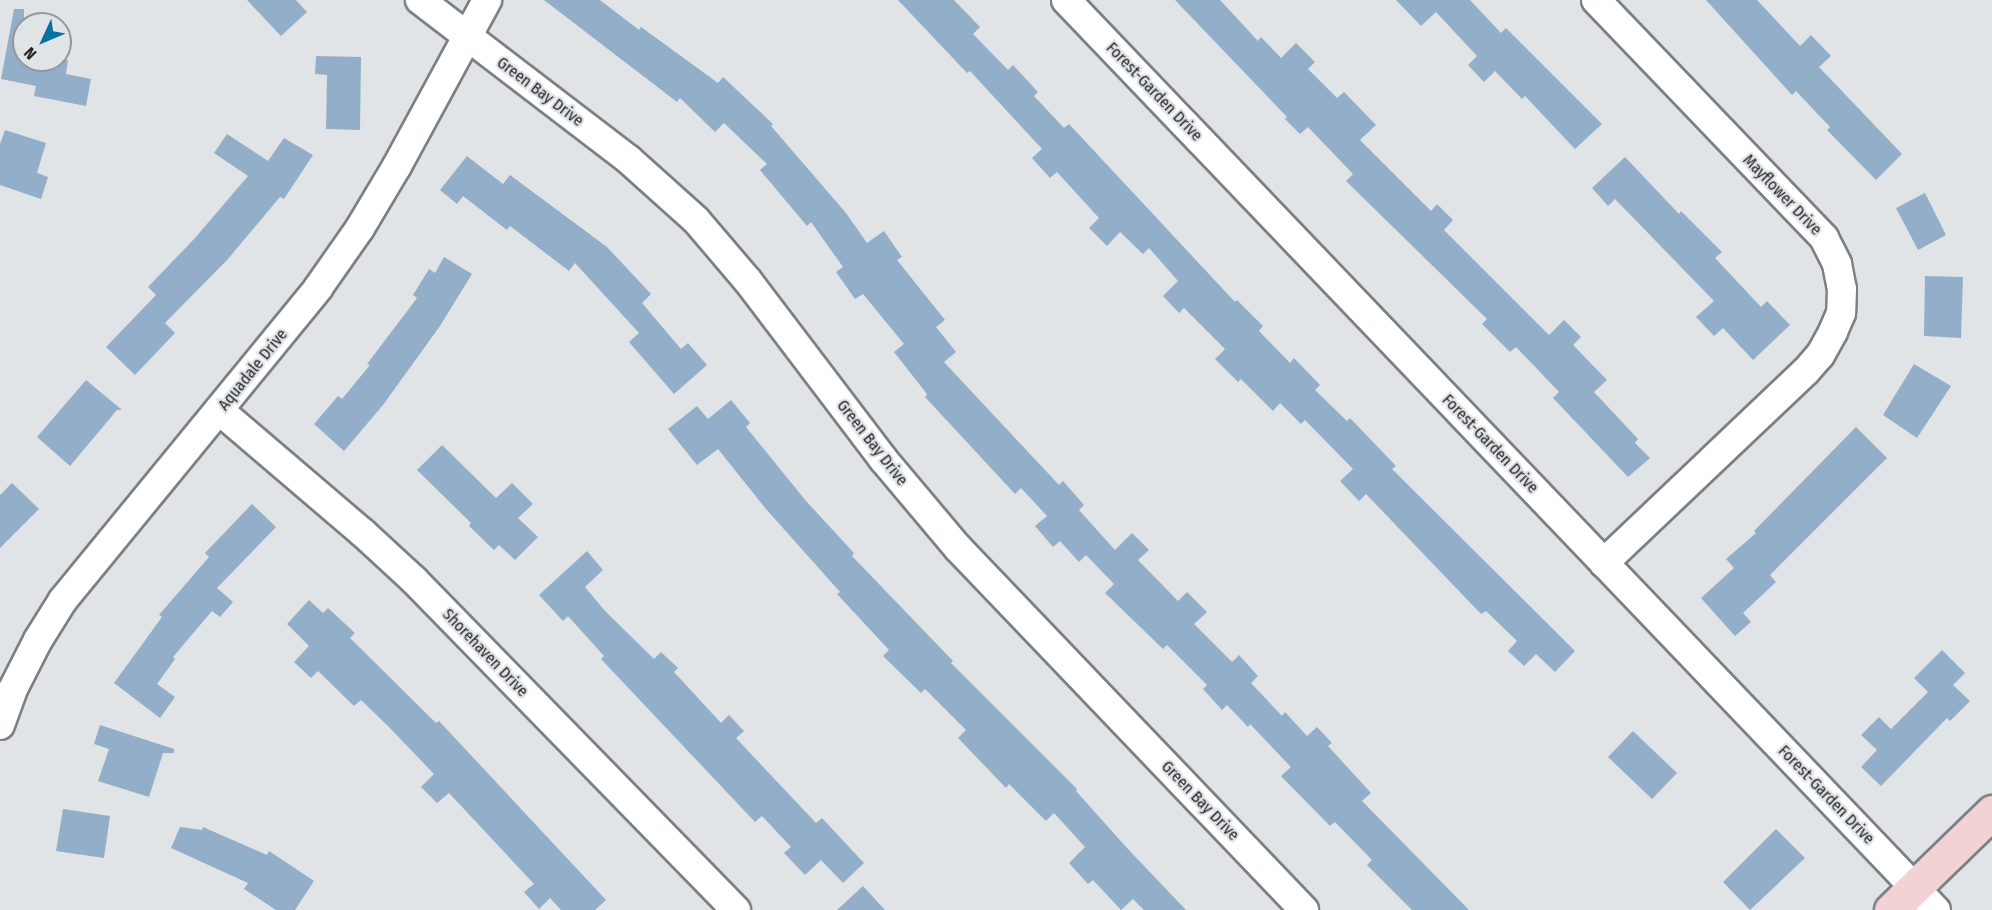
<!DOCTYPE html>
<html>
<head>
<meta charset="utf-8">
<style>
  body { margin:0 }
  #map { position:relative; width:1992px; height:910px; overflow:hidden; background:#e0e4e7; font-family:"Fira Sans Condensed",sans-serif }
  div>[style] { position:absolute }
  .building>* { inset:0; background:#93aec8 }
  .roads { filter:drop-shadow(2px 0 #7c8083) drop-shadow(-2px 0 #7c8083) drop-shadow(0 2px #7c8083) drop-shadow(0 -2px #7c8083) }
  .street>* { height:28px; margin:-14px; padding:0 14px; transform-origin:14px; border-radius:14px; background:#fff }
  .secondary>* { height:33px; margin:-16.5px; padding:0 16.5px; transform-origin:16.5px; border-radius:16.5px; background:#f2d2d5 }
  span { translate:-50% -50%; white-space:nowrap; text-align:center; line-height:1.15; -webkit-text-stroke:4.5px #e0e4e7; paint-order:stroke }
  .street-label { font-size:16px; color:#222325 }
  .north { position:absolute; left:12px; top:12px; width:60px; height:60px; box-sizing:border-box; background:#e0e4e7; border:2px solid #949799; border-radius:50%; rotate:226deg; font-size:16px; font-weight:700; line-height:24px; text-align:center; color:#222325 }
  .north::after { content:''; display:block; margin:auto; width:21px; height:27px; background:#08719d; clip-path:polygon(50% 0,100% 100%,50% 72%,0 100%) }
</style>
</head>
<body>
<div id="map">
  <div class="building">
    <i style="clip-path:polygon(247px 0,296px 0,307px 12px,281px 36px)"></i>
    <i style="clip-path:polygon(544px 0,600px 0,639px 30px,641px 27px,718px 83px,723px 77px,773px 124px,771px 126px,846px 213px,867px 243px,884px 231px,902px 257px,897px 260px,945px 320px,936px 327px,956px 352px,944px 362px,1059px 485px,1063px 481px,1084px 505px,1079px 510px,1115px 550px,1132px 533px,1149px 550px,1138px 560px,1178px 601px,1187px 592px,1207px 612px,1194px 624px,1232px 662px,1239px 655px,1258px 676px,1251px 683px,1282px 716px,1285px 712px,1307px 736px,1317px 727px,1332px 743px,1328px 746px,1371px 793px,1362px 801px,1469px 910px,1412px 910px,1367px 865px,1372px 860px,1335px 822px,1330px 826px,1281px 776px,1291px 767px,1250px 724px,1248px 727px,1227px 705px,1222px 710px,1203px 689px,1207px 685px,1167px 645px,1163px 649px,1105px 593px,1114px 584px,1086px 555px,1079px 562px,1060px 541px,1053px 547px,1035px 526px,1047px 516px,1021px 488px,1015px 494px,925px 397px,927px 394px,894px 352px,904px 344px,863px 294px,855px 299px,836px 272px,843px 267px,811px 222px,807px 226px,760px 170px,767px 164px,724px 123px,715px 132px,680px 98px,677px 102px)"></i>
    <i style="clip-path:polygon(898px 0,954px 0,980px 27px,973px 34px,1008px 70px,1013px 65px,1038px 92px,1034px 96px,1064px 128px,1069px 124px,1235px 302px,1237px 300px,1263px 326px,1259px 331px,1290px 363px,1294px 358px,1320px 385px,1315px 390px,1347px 421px,1350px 418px,1396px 466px,1392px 469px,1575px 651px,1555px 672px,1536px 654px,1524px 666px,1508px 651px,1517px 641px,1486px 611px,1481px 614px,1366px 494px,1359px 501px,1340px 481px,1353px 469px,1305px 420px,1301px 424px,1280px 403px,1273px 411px,1241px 379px,1238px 382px,1215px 359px,1225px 349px,1184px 308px,1179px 313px,1163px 296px,1178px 281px,1149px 248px,1143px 254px,1120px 232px,1107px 246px,1089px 228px,1099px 218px,1057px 172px,1050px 178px,1032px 158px,1042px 149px,970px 71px,967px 73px)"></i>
    <i style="clip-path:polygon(1175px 0,1220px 0,1258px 41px,1261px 37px,1281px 58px,1296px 43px,1315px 62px,1308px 69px,1337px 98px,1344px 92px,1376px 125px,1360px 140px,1431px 211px,1437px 204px,1453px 220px,1444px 230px,1549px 335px,1564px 320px,1581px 337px,1573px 345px,1607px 380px,1594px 392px,1638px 439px,1635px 443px,1650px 458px,1628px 477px,1553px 398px,1559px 392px,1516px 347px,1510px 352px,1482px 324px,1487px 319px,1346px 181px,1353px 174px,1308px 127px,1300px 134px,1285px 119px,1287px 117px)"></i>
    <i style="clip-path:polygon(1396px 0,1470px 0,1501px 33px,1506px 28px,1602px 124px,1575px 149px,1525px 96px,1522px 99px,1495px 71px,1484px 82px,1468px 65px,1477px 56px,1436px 12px,1421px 26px)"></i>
    <i style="clip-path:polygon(1706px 0,1757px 0,1800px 46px,1811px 35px,1831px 56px,1819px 67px,1902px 154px,1876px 180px,1827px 130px,1830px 127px,1796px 91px,1792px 95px)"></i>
    <i style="clip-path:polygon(14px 9px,24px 9px,24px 60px,68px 60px,66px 74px,91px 79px,86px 106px,34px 96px,36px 86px,1px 79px)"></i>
    <i style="clip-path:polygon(316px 56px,361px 57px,360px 130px,326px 129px,327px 75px,315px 74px)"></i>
    <i style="clip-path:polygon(5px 130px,46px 143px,37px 173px,48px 177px,41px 199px,0 185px,0 144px)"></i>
    <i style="clip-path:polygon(227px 134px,268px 161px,284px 138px,313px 155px,284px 199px,280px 197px,228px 259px,165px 323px,175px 333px,135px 375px,106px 347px,156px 295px,148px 287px,195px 238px,248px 176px,214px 153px)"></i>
    <i style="clip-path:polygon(467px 156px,503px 184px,510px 175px,607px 247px,651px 294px,642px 303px,681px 349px,688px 343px,707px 365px,674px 394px,629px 342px,639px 333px,575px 263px,569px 271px,510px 226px,507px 230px,463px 196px,457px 204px,440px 190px)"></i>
    <i style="clip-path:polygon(1625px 157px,1679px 214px,1681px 211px,1722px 252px,1715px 258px,1761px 307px,1767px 301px,1790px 325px,1753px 360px,1723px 328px,1714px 336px,1696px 317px,1714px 301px,1615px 199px,1608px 206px,1592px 188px)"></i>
    <i style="clip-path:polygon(1925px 193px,1946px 235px,1918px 250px,1896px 208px)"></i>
    <i style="clip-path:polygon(444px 257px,472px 274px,440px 326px,383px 405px,344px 451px,314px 424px,338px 396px,342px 399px,370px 365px,367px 364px,417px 298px,413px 295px,429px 269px,435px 273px)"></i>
    <i style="clip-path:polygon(1925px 276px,1963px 277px,1961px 338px,1924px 336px)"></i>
    <i style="clip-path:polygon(1914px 364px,1951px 386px,1917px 438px,1883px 415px)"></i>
    <i style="clip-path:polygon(86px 380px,122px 410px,117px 410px,70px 466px,37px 437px)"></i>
    <i style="clip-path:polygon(731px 400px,750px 423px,746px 427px,806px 501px,854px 553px,852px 556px,953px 661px,951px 663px,1077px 789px,1076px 791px,1127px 848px,1186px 910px,1144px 910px,1133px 899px,1121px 910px,1093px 880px,1088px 884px,1069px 863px,1085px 847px,1054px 813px,1046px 821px,1009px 784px,1006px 788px,958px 738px,966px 730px,925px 689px,921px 693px,883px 656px,889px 650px,837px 594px,840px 592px,766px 509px,718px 449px,697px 465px,668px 429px,697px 406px,708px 419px)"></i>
    <i style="clip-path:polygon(1856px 427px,1887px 458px,1770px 575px,1776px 582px,1743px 613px,1751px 622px,1735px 636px,1701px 598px,1734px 568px,1726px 559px,1756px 533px,1754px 531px)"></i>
    <i style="clip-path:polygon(442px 445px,496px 498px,512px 483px,533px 504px,518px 518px,538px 537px,515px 560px,499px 545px,494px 550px,469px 526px,471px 523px,417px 470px)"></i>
    <i style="clip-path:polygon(12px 483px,39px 509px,0 548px,0 495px)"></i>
    <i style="clip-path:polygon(252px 504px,276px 527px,217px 588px,233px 602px,220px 617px,212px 611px,173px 657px,175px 659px,157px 684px,175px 697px,160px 718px,114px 683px,162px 617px,159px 615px,209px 557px,205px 553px)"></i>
    <i style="clip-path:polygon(587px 551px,603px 570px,585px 587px,605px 611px,654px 659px,661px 652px,678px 668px,674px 672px,721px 723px,729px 715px,744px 731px,736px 738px,816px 823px,822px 818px,864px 863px,843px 883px,821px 860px,805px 875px,784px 853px,791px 847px,762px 816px,755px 822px,601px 659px,604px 656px,568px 616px,563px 621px,539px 595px)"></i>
    <i style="clip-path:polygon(309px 600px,323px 613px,328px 608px,355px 633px,350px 638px,436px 723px,439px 721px,606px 900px,595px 910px,561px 910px,550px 898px,539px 909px,524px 892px,534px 884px,449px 793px,437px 803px,421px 787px,434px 774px,388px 726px,361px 700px,354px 706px,318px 671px,311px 678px,294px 662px,309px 646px,287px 624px)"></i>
    <i style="clip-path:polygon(1942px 650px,1965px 673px,1953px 685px,1970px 701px,1950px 721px,1947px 718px,1881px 786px,1861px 767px,1877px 750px,1861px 735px,1879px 717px,1891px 729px,1928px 692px,1914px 678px)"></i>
    <i style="clip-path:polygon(100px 725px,174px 749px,174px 753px,163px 753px,149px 797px,98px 781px,109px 749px,94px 744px)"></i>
    <i style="clip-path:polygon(1633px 731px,1677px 773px,1652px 799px,1608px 757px)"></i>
    <i style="clip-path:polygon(63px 809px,110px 816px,104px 858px,56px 851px)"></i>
    <i style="clip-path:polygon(180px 827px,202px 830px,203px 827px,267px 855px,269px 851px,314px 881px,295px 910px,276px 910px,244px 889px,248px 883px,171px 848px)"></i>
    <i style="clip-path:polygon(1776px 829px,1805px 858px,1750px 910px,1723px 882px)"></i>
    <i style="clip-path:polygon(863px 886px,885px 910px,837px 910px)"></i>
  </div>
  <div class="roads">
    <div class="street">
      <i style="left:420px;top:0;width:262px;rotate:37.4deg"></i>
      <i style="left:628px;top:159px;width:91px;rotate:41.9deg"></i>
      <i style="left:696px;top:220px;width:80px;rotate:49.6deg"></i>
      <i style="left:748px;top:281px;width:223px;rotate:52.8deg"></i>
      <i style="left:883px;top:459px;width:116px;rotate:49.9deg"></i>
      <i style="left:958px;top:548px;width:501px;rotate:46.29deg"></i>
      <i style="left:1066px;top:0;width:1259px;rotate:46.29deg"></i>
      <i style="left:1596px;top:0;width:330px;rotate:46.2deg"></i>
      <i style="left:1824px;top:238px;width:29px;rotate:63deg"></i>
      <i style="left:1837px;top:264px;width:25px;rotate:79deg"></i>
      <i style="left:1842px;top:289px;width:24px;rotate:92deg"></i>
      <i style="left:1841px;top:313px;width:21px;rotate:113deg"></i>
      <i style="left:1833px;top:332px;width:26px;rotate:119deg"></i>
      <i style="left:1820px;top:355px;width:21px;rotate:131deg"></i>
      <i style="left:1806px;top:371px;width:279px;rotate:136.5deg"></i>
      <i style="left:220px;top:411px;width:188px;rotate:40.5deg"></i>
      <i style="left:363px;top:533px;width:69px;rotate:42.7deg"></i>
      <i style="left:414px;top:580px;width:461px;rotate:45.7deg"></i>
      <i style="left:0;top:725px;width:38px;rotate:-70deg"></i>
      <i style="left:13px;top:689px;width:55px;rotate:-63deg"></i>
      <i style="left:38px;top:640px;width:47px;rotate:-58deg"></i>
      <i style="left:63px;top:600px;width:403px;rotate:-50.7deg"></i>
      <i style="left:318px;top:288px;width:73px;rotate:-55deg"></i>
      <i style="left:360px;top:228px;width:72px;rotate:-59.2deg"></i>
      <i style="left:397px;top:166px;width:189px;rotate:-61.5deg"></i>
    </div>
    <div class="secondary">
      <i style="left:1891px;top:910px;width:141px;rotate:-44.1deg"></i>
    </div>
  </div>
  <div class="street-label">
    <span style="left:540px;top:92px;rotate:37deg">Green Bay Drive</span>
    <span style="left:1154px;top:92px;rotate:46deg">Forest-Garden Drive</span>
    <span style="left:1782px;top:195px;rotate:46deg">Mayflower Drive</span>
    <span style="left:253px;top:370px;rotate:-51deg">Aquadale Drive</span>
    <span style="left:872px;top:443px;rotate:52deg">Green Bay Drive</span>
    <span style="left:1490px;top:444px;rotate:46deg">Forest-Garden Drive</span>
    <span style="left:485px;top:653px;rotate:46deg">Shorehaven Drive</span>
    <span style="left:1826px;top:795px;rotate:46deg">Forest-Garden Drive</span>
    <span style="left:1200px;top:801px;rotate:46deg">Green Bay Drive</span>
  </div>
  <div class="north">N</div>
</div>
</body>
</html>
